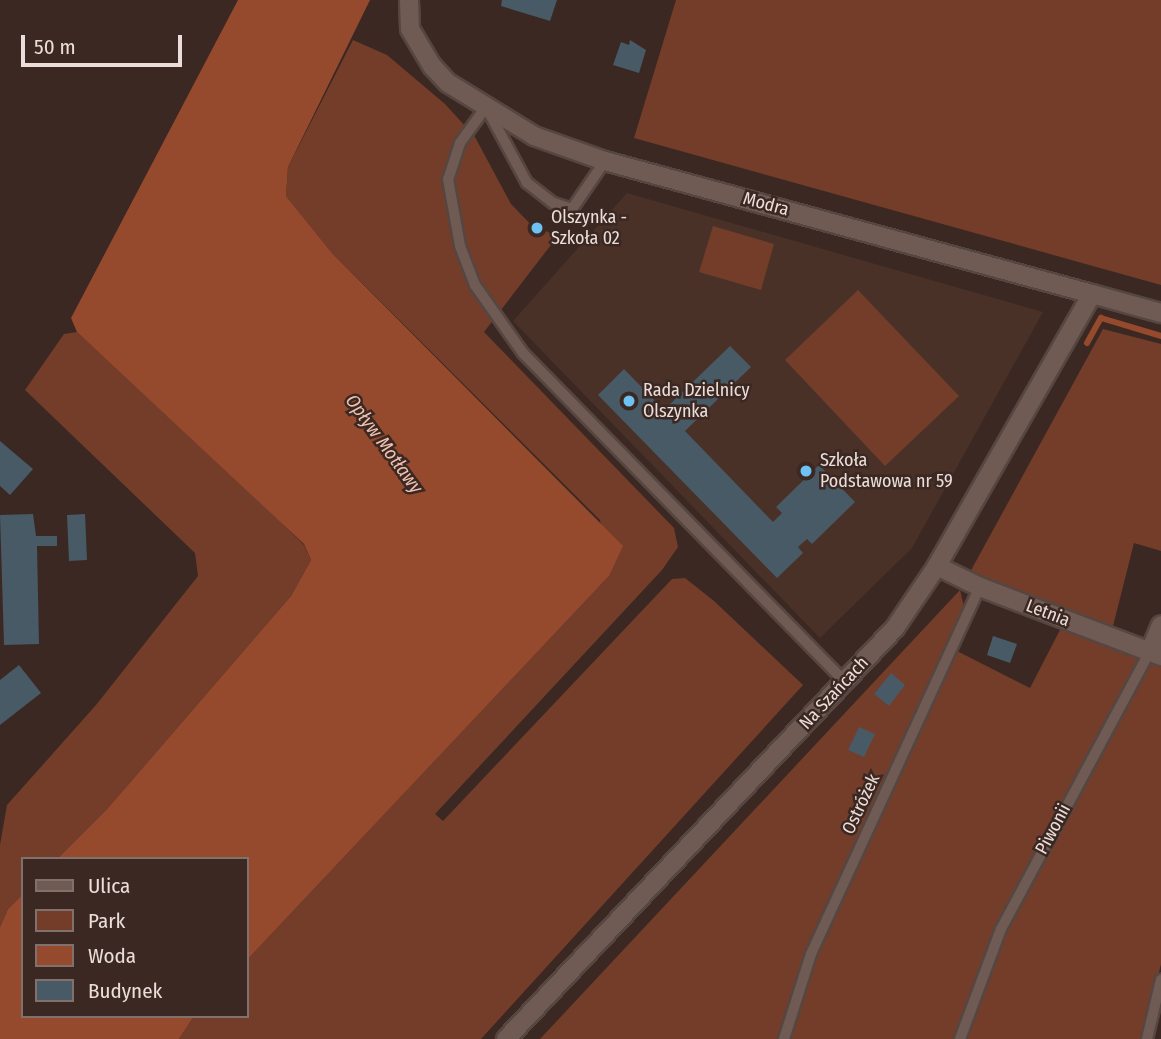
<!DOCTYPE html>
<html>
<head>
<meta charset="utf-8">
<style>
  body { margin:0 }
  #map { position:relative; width:1161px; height:1039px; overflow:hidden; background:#3b2822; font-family:"Fira Sans Condensed",sans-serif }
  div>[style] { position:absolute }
  .built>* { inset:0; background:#493128 }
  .green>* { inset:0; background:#733d2a }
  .water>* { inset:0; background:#95492d }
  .stream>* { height:6px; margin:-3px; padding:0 3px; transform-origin:3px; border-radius:3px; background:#95492d }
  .building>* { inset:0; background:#475a66 }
  .roads { filter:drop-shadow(2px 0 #564641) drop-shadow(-2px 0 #564641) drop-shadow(0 2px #564641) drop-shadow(0 -2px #564641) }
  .service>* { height:10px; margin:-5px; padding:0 5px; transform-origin:5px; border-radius:5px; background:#705b54 }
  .minor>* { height:18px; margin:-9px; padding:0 9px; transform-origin:9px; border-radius:9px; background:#705b54 }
  .tertiary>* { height:18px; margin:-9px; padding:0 9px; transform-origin:9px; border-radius:9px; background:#705b54 }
  .dots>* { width:19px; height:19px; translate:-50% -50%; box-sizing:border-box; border:4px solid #3b2822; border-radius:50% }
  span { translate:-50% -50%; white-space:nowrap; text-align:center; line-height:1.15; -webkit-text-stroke:5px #3b2822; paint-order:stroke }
  .street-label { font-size:18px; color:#ebdeda }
  .poi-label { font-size:18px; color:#ebdeda }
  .left { translate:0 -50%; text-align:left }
  .water-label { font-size:19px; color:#f0c3b3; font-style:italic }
  .legend { position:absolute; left:21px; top:857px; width:228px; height:161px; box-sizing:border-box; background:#3b2822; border:2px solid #81716c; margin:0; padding:9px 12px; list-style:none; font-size:21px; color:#ebdeda }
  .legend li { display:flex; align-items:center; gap:14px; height:35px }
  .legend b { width:35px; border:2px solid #81716c }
  .scale { position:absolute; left:21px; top:35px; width:161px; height:32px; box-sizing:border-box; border:4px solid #ebdeda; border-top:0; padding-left:9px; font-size:21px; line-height:24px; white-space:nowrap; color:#ebdeda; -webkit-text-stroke:5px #3b2822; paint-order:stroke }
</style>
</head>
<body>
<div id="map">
  <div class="built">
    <i style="clip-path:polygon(627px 193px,1043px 312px,912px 548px,820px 638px,513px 321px)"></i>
  </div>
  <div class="green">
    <i style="clip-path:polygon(676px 0,1161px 0,1161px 285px,634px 138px)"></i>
    <i style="clip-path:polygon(353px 40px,387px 55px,445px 104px,475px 137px,511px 204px,542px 236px,546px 231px,557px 237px,484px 332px,674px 528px,678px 547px,662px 570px,435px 814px,443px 821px,672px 579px,685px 578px,714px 601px,803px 685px,481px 1039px,179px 1039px,194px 1016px,247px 1016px,247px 960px,609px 576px,600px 520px,332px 253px,286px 196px,288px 167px)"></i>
    <i style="clip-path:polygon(713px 226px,774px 244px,761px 290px,699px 272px)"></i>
    <i style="clip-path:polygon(858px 290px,959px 396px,885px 466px,785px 360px)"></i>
    <i style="clip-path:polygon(1103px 329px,1161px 344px,1161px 551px,1134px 543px,1112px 630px,969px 574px)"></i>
    <i style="clip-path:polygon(77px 332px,262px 503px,304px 545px,311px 560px,291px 596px,108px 808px,57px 859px,23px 859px,23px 894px,8px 909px,0 927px,0 845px,7px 805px,96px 705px,198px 576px,195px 553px,25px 390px,64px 334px)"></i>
    <i style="clip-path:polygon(960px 590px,965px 611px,818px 921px,779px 1039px,540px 1039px)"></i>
    <i style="clip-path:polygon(1061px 628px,1138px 658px,991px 939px,953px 1039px,790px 1039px,816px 956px,957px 651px,1030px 688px)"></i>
    <i style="clip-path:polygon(1151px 662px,1161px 666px,1161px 964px,1142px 1039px,963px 1039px,1009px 925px)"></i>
  </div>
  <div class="water">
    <i style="clip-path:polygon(238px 0,370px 0,288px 167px,286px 196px,332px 253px,623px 546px,609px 576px,247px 960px,247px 859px,57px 859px,108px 808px,291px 596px,311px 560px,304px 544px,77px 332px,71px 318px)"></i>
    <i style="clip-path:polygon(23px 894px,23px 1016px,194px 1016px,179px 1039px,0 1039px,0 927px,8px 909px)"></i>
  </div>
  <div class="stream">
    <i style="left:1087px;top:343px;width:29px;rotate:-61deg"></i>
    <i style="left:1101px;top:318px;width:63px;rotate:16.7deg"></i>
  </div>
  <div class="building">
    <i style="clip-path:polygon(502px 0,557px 0,550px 21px,501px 6px)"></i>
    <i style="clip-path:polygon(630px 40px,646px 50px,639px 73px,613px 65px,621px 42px,629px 45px)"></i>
    <i style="clip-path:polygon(730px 346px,751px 367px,685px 431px,773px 522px,782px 513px,776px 507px,819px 465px,855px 502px,812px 544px,807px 539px,798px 547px,803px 553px,777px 578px,598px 395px,624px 369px,664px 410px)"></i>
    <i style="clip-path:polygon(0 441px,33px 469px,10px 495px,0 486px)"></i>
    <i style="clip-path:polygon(33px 514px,36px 536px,57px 536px,57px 546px,37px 546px,39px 644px,4px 645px,0 515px)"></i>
    <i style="clip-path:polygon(85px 514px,87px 560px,69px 561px,67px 515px)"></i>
    <i style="clip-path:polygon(993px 636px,1017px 644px,1010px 663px,987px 655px)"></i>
    <i style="clip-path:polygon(19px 665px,41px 693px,0 725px,0 680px)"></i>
    <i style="clip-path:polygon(891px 673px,905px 685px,889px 706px,874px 694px)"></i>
    <i style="clip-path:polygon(859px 727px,875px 734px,864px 757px,848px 750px)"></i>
  </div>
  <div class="roads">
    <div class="service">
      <i style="left:605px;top:161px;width:58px;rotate:124.5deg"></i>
      <i style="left:572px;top:209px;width:20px;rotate:-162deg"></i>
      <i style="left:553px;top:203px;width:33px;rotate:-142deg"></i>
      <i style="left:527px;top:183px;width:86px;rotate:-118.3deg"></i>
      <i style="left:486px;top:107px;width:44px;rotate:125.8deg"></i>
      <i style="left:460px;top:143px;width:38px;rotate:108deg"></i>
      <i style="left:448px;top:179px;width:68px;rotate:79.8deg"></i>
      <i style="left:460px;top:246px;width:42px;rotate:69deg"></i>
      <i style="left:475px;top:285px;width:83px;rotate:54.8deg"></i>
      <i style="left:523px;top:353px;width:460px;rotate:45.6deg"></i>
      <i style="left:784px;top:1039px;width:89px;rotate:-72.4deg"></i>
      <i style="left:811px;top:954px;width:404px;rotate:-65.3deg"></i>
      <i style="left:960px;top:1039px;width:117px;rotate:-69.6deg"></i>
      <i style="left:1001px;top:929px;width:315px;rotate:-61.8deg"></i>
      <i style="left:1147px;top:1039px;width:61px;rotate:-76.7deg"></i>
    </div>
    <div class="minor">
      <i style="left:1092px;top:294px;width:72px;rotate:15.4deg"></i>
      <i style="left:937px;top:566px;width:48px;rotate:26deg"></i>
      <i style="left:980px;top:587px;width:194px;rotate:20.9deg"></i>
      <i style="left:1150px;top:651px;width:28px;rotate:-67deg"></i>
    </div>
    <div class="tertiary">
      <i style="left:409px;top:0;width:29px;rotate:88deg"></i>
      <i style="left:410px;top:29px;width:43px;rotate:59.3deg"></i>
      <i style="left:432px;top:66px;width:23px;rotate:47deg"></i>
      <i style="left:448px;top:83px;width:101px;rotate:31.6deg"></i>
      <i style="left:534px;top:136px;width:75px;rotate:19.4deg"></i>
      <i style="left:605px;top:161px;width:505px;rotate:15.28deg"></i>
      <i style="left:1092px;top:294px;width:313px;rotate:119.7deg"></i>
      <i style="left:937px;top:566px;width:75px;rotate:124.1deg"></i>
      <i style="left:895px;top:628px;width:566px;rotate:133.42deg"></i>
    </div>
  </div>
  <div class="dots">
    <i style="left:537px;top:228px;background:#6ec2f3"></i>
    <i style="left:629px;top:401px;background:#6ec2f3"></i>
    <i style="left:806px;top:471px;background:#6ec2f3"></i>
  </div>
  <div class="street-label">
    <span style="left:766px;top:204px;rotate:15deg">Modra</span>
    <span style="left:1048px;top:613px;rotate:21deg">Letnia</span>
    <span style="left:834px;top:693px;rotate:-47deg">Na Szańcach</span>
    <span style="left:861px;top:804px;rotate:-65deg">Ostróżek</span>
    <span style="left:1053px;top:829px;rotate:-62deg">Piwonii</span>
  </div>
  <div class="poi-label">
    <span class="left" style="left:551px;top:228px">Olszynka -<br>Szkoła 02</span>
    <span class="left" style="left:643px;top:401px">Rada Dzielnicy<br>Olszynka</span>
    <span class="left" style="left:820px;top:471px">Szkoła<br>Podstawowa nr 59</span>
  </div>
  <div class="water-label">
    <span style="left:384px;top:444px;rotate:54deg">Opływ Motławy</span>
  </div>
  <ul class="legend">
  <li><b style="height:9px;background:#705b54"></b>Ulica</li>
  <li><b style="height:19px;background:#733d2a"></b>Park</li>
  <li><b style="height:19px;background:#95492d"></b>Woda</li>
  <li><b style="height:19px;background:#475a66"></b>Budynek</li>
  </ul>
  <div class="scale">50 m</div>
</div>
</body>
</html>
